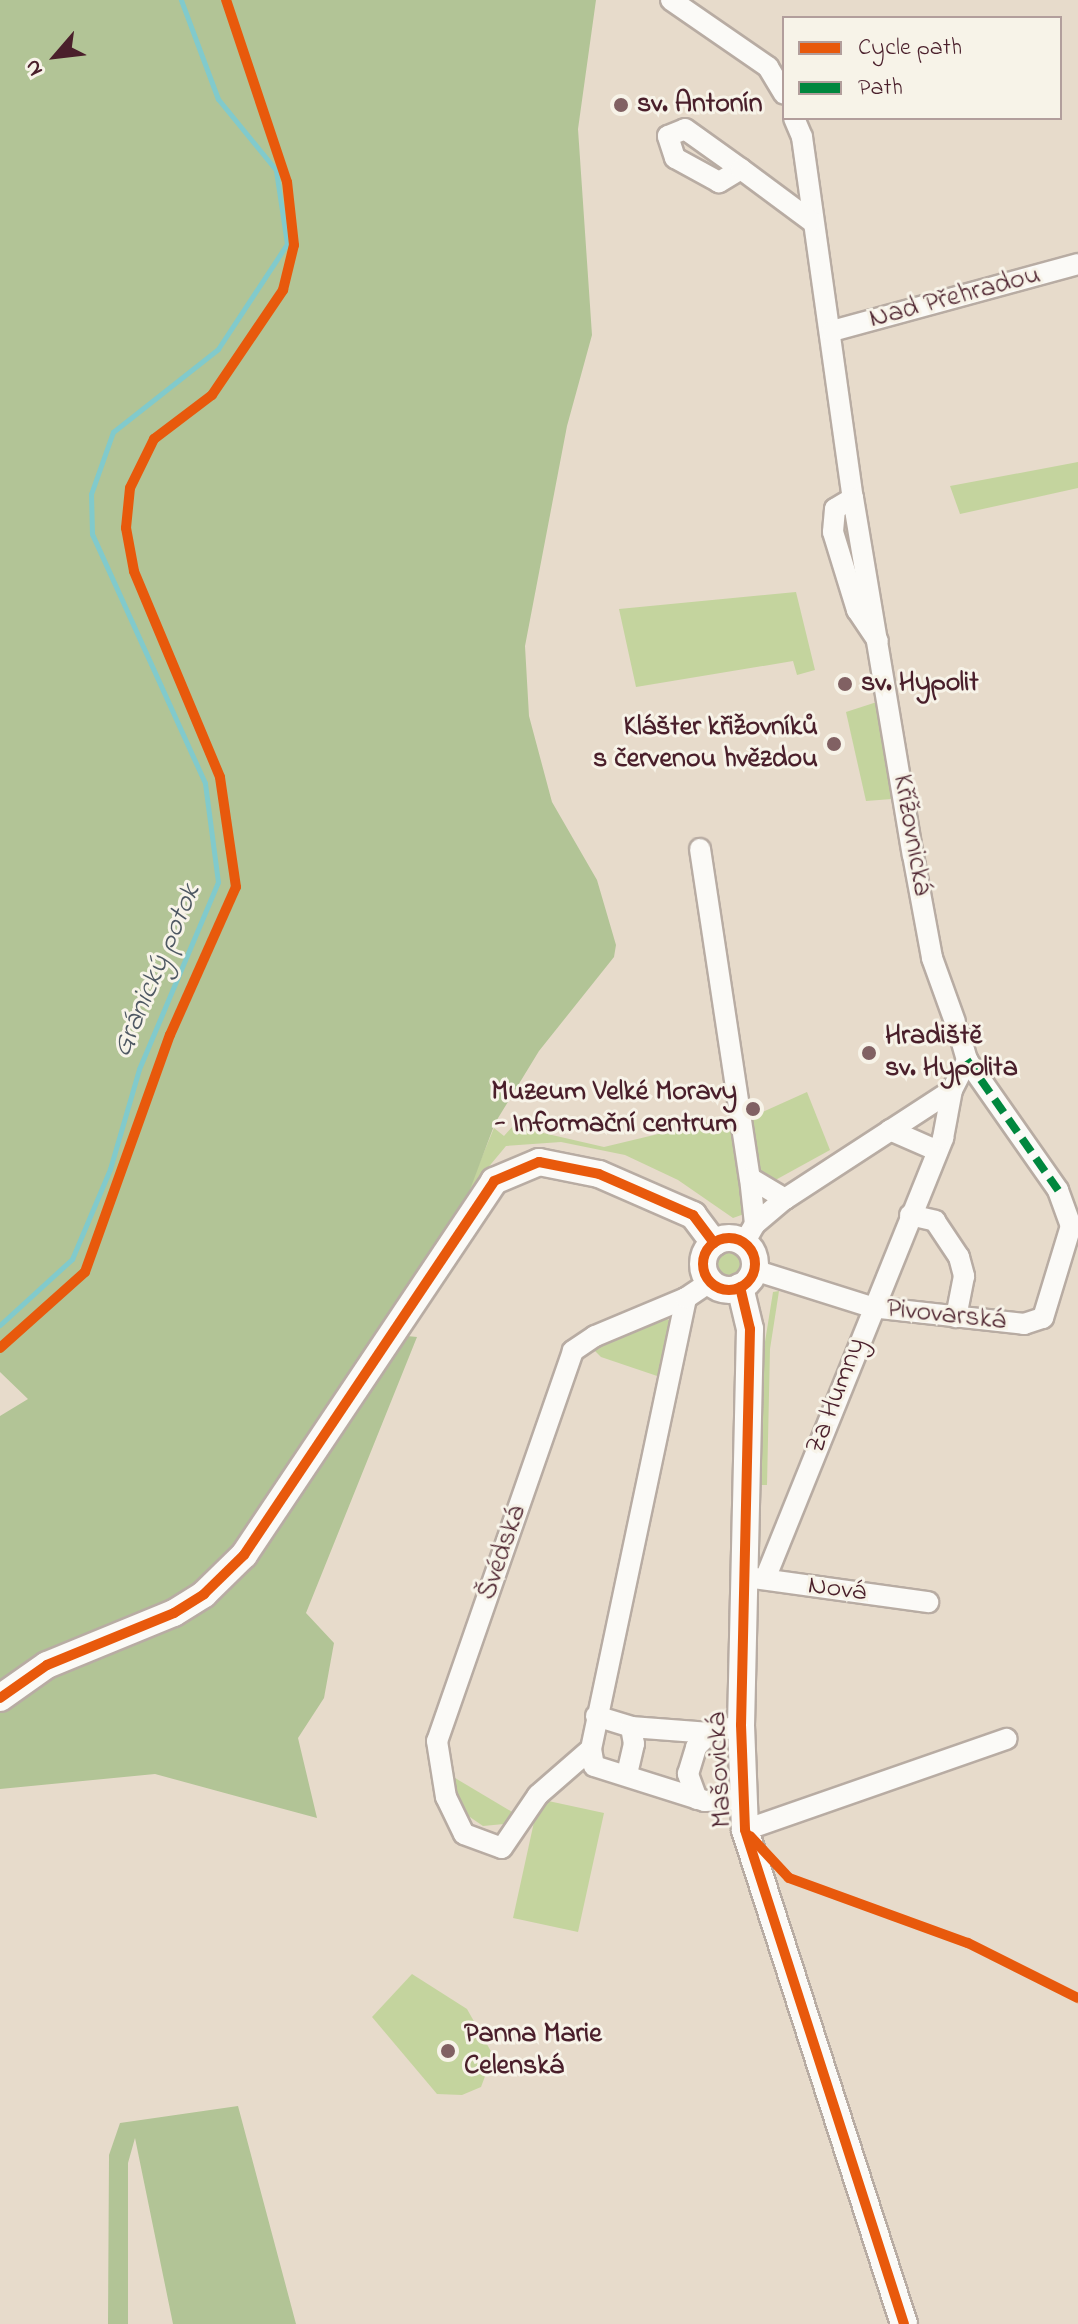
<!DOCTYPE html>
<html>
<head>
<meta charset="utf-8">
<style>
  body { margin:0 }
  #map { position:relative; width:1078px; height:2324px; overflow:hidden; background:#e7dbcb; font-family:"Indie Flower",sans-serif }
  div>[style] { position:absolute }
  .green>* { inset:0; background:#c4d49e }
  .round { border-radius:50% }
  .forest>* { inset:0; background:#b2c496 }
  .stream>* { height:5px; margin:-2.5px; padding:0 2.5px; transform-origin:2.5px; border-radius:2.5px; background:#81cacc }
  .roads { filter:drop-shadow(2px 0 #b8aca3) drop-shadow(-2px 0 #b8aca3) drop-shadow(0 2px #b8aca3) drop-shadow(0 -2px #b8aca3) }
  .minor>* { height:20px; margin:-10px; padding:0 10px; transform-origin:10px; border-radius:10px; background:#fbfaf7 }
  .tertiary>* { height:26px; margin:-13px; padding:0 13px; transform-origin:13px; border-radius:13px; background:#fbfaf7 }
  .tertiary>.ring { margin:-13px; padding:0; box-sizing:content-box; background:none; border:26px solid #fbfaf7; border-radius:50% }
  .quiet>* { height:8px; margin-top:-4px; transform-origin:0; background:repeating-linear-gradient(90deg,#00873e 0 16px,transparent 0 24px) }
  .cycleway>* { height:10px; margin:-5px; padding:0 5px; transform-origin:5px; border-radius:5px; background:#e8590c }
  .cycleway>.ring { margin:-5px; padding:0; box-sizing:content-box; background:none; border:10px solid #e8590c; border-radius:50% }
  .dots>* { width:22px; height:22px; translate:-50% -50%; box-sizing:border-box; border:4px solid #f7f3e8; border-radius:50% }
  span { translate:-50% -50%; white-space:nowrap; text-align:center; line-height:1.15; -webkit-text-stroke:6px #f7f3e8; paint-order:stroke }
  .poi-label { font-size:28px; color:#4a1f2b; font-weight:700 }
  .left { translate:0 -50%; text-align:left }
  .right { translate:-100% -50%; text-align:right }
  .street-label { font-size:28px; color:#4a1f2b }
  .water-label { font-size:30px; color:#4e5863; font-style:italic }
  .legend { position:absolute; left:782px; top:16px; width:280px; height:104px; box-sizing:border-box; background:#f7f3e8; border:2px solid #b29e9c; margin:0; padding:10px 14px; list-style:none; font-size:24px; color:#4a1f2b }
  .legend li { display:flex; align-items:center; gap:16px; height:40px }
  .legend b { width:40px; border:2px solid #b29e9c }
  .north { position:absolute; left:16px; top:16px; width:80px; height:80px; -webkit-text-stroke:6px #f7f3e8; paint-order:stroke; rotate:242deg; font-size:22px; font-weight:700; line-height:32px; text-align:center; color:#4a1f2b }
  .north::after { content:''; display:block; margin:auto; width:28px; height:36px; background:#4a1f2b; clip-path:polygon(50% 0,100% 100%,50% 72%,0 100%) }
</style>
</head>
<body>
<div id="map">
  <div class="green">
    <i style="clip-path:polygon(1078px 462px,1078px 488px,960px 514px,950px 486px)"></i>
    <i style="clip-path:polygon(796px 592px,815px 670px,797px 675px,793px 661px,636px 687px,619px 609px)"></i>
    <i style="clip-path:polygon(883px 700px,892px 799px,866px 801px,846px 712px)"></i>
    <i style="clip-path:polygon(807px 1092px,830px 1150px,770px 1183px,755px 1167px,749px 1118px)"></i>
    <i style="clip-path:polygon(729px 1117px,747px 1213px,733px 1218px,678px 1180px,625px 1155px,561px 1142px,506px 1146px,467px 1193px,494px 1128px,504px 1136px,513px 1126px,604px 1147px)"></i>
    <i class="round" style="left:716px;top:1250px;width:26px;height:26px"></i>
    <i style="clip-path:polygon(779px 1291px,770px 1349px,767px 1485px,761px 1485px,764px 1348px,773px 1292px)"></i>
    <i style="clip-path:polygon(663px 1317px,675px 1323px,666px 1379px,601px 1357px,592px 1348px)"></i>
    <i style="clip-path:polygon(450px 1775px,514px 1813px,504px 1824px,483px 1826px,464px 1813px,453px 1795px)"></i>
    <i style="clip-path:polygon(539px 1799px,604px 1813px,578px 1932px,513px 1918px)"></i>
    <i style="clip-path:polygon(412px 1974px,467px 2009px,493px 2055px,481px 2087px,462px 2095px,437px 2094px,372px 2017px)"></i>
  </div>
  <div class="forest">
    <i style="clip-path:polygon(0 0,596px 0,578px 129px,592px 335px,567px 426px,525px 646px,529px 716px,552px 802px,597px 880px,616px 945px,614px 957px,539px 1051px,495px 1123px,468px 1195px,400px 1305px,235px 1547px,197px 1585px,169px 1603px,42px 1655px,0 1682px,0 1416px,28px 1399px,0 1372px)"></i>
    <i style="clip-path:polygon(407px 1336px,417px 1337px,306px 1613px,334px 1643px,324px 1698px,298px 1738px,317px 1818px,155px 1774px,0 1789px,0 1713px,28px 1690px,253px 1562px)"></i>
    <i style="clip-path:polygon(238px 2106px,296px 2324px,173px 2324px,135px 2138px,128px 2163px,128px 2324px,108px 2324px,109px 2155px,120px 2123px)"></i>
  </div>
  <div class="stream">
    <i style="left:0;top:1325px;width:98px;rotate:-42.5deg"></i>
    <i style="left:72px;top:1259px;width:98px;rotate:-67.1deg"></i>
    <i style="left:110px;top:1169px;width:104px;rotate:-73.8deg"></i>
    <i style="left:139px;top:1069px;width:203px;rotate:-67.1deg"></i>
    <i style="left:218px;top:882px;width:100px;rotate:-97.5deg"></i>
    <i style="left:205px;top:783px;width:273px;rotate:-114.4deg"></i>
    <i style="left:92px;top:534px;width:40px;rotate:-91.4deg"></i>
    <i style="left:91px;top:494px;width:66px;rotate:-70.5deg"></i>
    <i style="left:113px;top:432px;width:134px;rotate:-38.3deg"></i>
    <i style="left:218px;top:349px;width:126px;rotate:-56.7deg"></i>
    <i style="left:287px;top:244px;width:75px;rotate:-98.5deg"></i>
    <i style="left:276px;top:170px;width:92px;rotate:-129.2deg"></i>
    <i style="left:218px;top:99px;width:106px;rotate:-110.5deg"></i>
  </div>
  <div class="roads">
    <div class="minor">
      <i style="left:671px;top:0;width:118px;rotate:34.6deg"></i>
      <i style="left:768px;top:67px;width:31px;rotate:59deg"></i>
      <i style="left:794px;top:118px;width:21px;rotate:67deg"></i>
      <i style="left:802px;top:137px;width:365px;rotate:82deg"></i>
      <i style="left:853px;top:498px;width:362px;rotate:80.5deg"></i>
      <i style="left:913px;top:855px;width:105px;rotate:79.5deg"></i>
      <i style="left:932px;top:958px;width:68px;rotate:70.2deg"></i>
      <i style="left:741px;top:169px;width:26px;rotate:149deg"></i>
      <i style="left:719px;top:182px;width:50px;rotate:-151.4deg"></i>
      <i style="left:675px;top:158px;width:23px;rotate:-108deg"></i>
      <i style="left:668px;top:136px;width:18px;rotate:-22deg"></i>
      <i style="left:685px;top:129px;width:69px;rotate:35.5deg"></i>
      <i style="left:741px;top:169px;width:87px;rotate:36.6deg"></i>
      <i style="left:832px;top:331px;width:255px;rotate:-15.2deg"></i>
      <i style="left:853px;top:498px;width:21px;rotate:149deg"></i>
      <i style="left:835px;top:509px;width:23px;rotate:95deg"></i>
      <i style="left:833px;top:532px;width:82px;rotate:72.9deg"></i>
      <i style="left:857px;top:610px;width:37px;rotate:56deg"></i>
      <i style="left:700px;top:849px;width:333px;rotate:81.4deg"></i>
      <i style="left:750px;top:1178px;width:41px;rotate:31deg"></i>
      <i style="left:890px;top:1130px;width:52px;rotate:23.6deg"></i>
      <i style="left:750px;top:1178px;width:46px;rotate:83.8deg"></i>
      <i style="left:910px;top:1215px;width:26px;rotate:13deg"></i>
      <i style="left:935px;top:1221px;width:43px;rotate:56.3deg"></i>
      <i style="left:959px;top:1257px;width:20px;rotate:75deg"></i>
      <i style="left:964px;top:1276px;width:42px;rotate:101deg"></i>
      <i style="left:744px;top:1243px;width:22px;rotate:-60deg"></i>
      <i style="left:755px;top:1224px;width:39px;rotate:-40deg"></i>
      <i style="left:785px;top:1199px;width:199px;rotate:-33.1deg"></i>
      <i style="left:952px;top:1090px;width:34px;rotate:-63deg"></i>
      <i style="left:754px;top:1270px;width:123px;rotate:17.5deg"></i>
      <i style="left:871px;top:1307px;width:154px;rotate:6.3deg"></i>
      <i style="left:1024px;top:1324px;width:20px;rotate:-18deg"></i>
      <i style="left:1043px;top:1318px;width:96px;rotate:-73.1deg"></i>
      <i style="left:1071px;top:1226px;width:38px;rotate:-110deg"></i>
      <i style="left:1058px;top:1190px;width:159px;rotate:-125deg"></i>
      <i style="left:967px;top:1060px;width:29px;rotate:-106deg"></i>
      <i style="left:686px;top:1298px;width:99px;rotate:157.3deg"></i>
      <i style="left:595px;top:1336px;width:27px;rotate:146deg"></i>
      <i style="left:573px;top:1351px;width:413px;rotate:109.2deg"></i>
      <i style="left:437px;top:1741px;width:57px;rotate:80.9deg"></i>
      <i style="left:446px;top:1797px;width:41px;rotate:64.1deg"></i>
      <i style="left:464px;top:1834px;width:40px;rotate:20.2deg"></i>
      <i style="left:502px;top:1848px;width:64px;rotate:-55.8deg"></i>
      <i style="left:538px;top:1795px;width:70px;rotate:-41deg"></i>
      <i style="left:591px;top:1749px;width:461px;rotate:-78.1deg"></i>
      <i style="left:686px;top:1298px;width:29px;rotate:-34deg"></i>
      <i style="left:754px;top:1578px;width:176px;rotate:7.9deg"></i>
      <i style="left:765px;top:1579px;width:476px;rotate:-68deg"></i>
      <i style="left:943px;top:1138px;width:49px;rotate:-79.4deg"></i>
      <i style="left:596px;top:1716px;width:37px;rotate:17deg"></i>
      <i style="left:631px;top:1727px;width:79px;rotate:4.3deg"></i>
      <i style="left:710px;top:1733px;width:32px;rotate:-14deg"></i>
      <i style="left:591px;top:1749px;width:17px;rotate:80deg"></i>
      <i style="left:594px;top:1766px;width:116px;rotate:17.5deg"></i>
      <i style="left:705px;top:1801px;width:37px;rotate:-3deg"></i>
      <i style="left:627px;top:1774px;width:31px;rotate:-77deg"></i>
      <i style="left:634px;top:1744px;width:17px;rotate:-100deg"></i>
      <i style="left:697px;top:1799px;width:27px;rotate:-110deg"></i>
      <i style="left:688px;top:1774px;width:28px;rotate:-73deg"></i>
      <i style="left:696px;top:1747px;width:20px;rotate:-45deg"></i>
      <i style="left:745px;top:1830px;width:277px;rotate:-19.2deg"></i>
    </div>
    <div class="tertiary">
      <i class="ring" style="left:703px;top:1238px;width:26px;height:26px"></i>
      <i style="left:740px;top:1287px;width:43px;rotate:76.6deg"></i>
      <i style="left:750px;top:1329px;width:396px;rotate:91.3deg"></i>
      <i style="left:741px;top:1725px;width:105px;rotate:87.8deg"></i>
      <i style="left:745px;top:1830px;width:519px;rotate:72.16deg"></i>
      <i style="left:0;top:1698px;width:57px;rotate:-35.1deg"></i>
      <i style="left:47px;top:1665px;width:137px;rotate:-22.3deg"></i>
      <i style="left:174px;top:1613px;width:36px;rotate:-32deg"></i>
      <i style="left:204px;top:1594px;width:56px;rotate:-44.3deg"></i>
      <i style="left:244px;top:1555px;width:450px;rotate:-56.2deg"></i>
      <i style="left:494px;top:1181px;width:49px;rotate:-22.9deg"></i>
      <i style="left:539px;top:1162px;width:61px;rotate:11.3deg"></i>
      <i style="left:599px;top:1174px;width:103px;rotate:23.6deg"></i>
      <i style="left:693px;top:1215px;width:35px;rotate:53deg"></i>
    </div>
  </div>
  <div class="quiet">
    <i style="left:967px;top:1060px;width:159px;rotate:55deg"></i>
  </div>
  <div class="cycleway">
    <i class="ring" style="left:703px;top:1238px;width:42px;height:42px"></i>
    <i style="left:740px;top:1287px;width:43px;rotate:76.6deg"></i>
    <i style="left:750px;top:1329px;width:396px;rotate:91.3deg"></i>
    <i style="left:741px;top:1725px;width:105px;rotate:87.8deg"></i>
    <i style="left:745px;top:1830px;width:519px;rotate:72.16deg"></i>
    <i style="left:0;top:1348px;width:114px;rotate:-41.8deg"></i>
    <i style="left:85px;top:1272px;width:252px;rotate:-70.3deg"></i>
    <i style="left:170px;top:1035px;width:162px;rotate:-66deg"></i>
    <i style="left:236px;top:887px;width:111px;rotate:-98.3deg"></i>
    <i style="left:220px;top:777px;width:223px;rotate:-112.7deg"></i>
    <i style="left:134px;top:571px;width:44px;rotate:-100.5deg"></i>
    <i style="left:126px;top:528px;width:40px;rotate:-84.3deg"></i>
    <i style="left:130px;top:488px;width:55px;rotate:-63.9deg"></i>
    <i style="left:154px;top:439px;width:73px;rotate:-37.2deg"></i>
    <i style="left:212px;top:395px;width:127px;rotate:-55.9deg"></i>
    <i style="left:283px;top:290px;width:46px;rotate:-76.3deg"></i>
    <i style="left:294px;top:245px;width:63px;rotate:-96.3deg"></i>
    <i style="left:287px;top:182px;width:192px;rotate:-108.5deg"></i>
    <i style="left:0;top:1698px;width:57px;rotate:-35.1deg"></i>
    <i style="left:47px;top:1665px;width:137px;rotate:-22.3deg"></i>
    <i style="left:174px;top:1613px;width:36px;rotate:-32deg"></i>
    <i style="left:204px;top:1594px;width:56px;rotate:-44.3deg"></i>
    <i style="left:244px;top:1555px;width:450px;rotate:-56.2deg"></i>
    <i style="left:494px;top:1181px;width:49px;rotate:-22.9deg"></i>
    <i style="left:539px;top:1162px;width:61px;rotate:11.3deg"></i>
    <i style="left:599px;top:1174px;width:103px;rotate:23.6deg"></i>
    <i style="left:693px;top:1215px;width:35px;rotate:53deg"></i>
    <i style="left:750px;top:1836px;width:57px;rotate:47.1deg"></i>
    <i style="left:789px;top:1878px;width:190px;rotate:20deg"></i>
    <i style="left:968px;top:1943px;width:123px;rotate:26.6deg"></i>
  </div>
  <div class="dots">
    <i style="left:621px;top:105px;background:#816163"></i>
    <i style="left:845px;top:684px;background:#816163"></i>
    <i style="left:834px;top:744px;background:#816163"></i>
    <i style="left:869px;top:1053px;background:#816163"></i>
    <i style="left:753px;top:1109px;background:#816163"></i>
    <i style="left:448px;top:2051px;background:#816163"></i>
  </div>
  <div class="poi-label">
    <span class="left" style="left:637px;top:105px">sv. Antonín</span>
    <span class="left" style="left:861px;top:684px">sv. Hypolit</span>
    <span class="right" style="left:818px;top:744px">Klášter křižovníků<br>s červenou hvězdou</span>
    <span class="left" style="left:885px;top:1053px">Hradiště<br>sv. Hypolita</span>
    <span class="right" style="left:737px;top:1109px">Muzeum Velké Moravy<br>- Informační centrum</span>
    <span class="left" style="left:464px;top:2051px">Panna Marie<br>Celenská</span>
  </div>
  <div class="street-label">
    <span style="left:955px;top:298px;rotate:-15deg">Nad Přehradou</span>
    <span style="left:911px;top:835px;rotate:80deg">Křížovnická</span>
    <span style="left:946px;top:1316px;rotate:6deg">Pivovarská</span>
    <span style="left:837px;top:1396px;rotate:-69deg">Za Humny</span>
    <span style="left:503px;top:1553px;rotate:-71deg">Švédská</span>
    <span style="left:837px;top:1590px;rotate:7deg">Nová</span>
    <span style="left:721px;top:1770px;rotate:-93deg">Mašovická</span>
  </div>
  <div class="water-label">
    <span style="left:157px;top:971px;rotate:-67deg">Gránický potok</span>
  </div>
  <ul class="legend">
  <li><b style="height:10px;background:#e8590c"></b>Cycle path</li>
  <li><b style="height:10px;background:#00873e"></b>Path</li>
  </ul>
  <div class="north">N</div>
</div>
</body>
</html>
